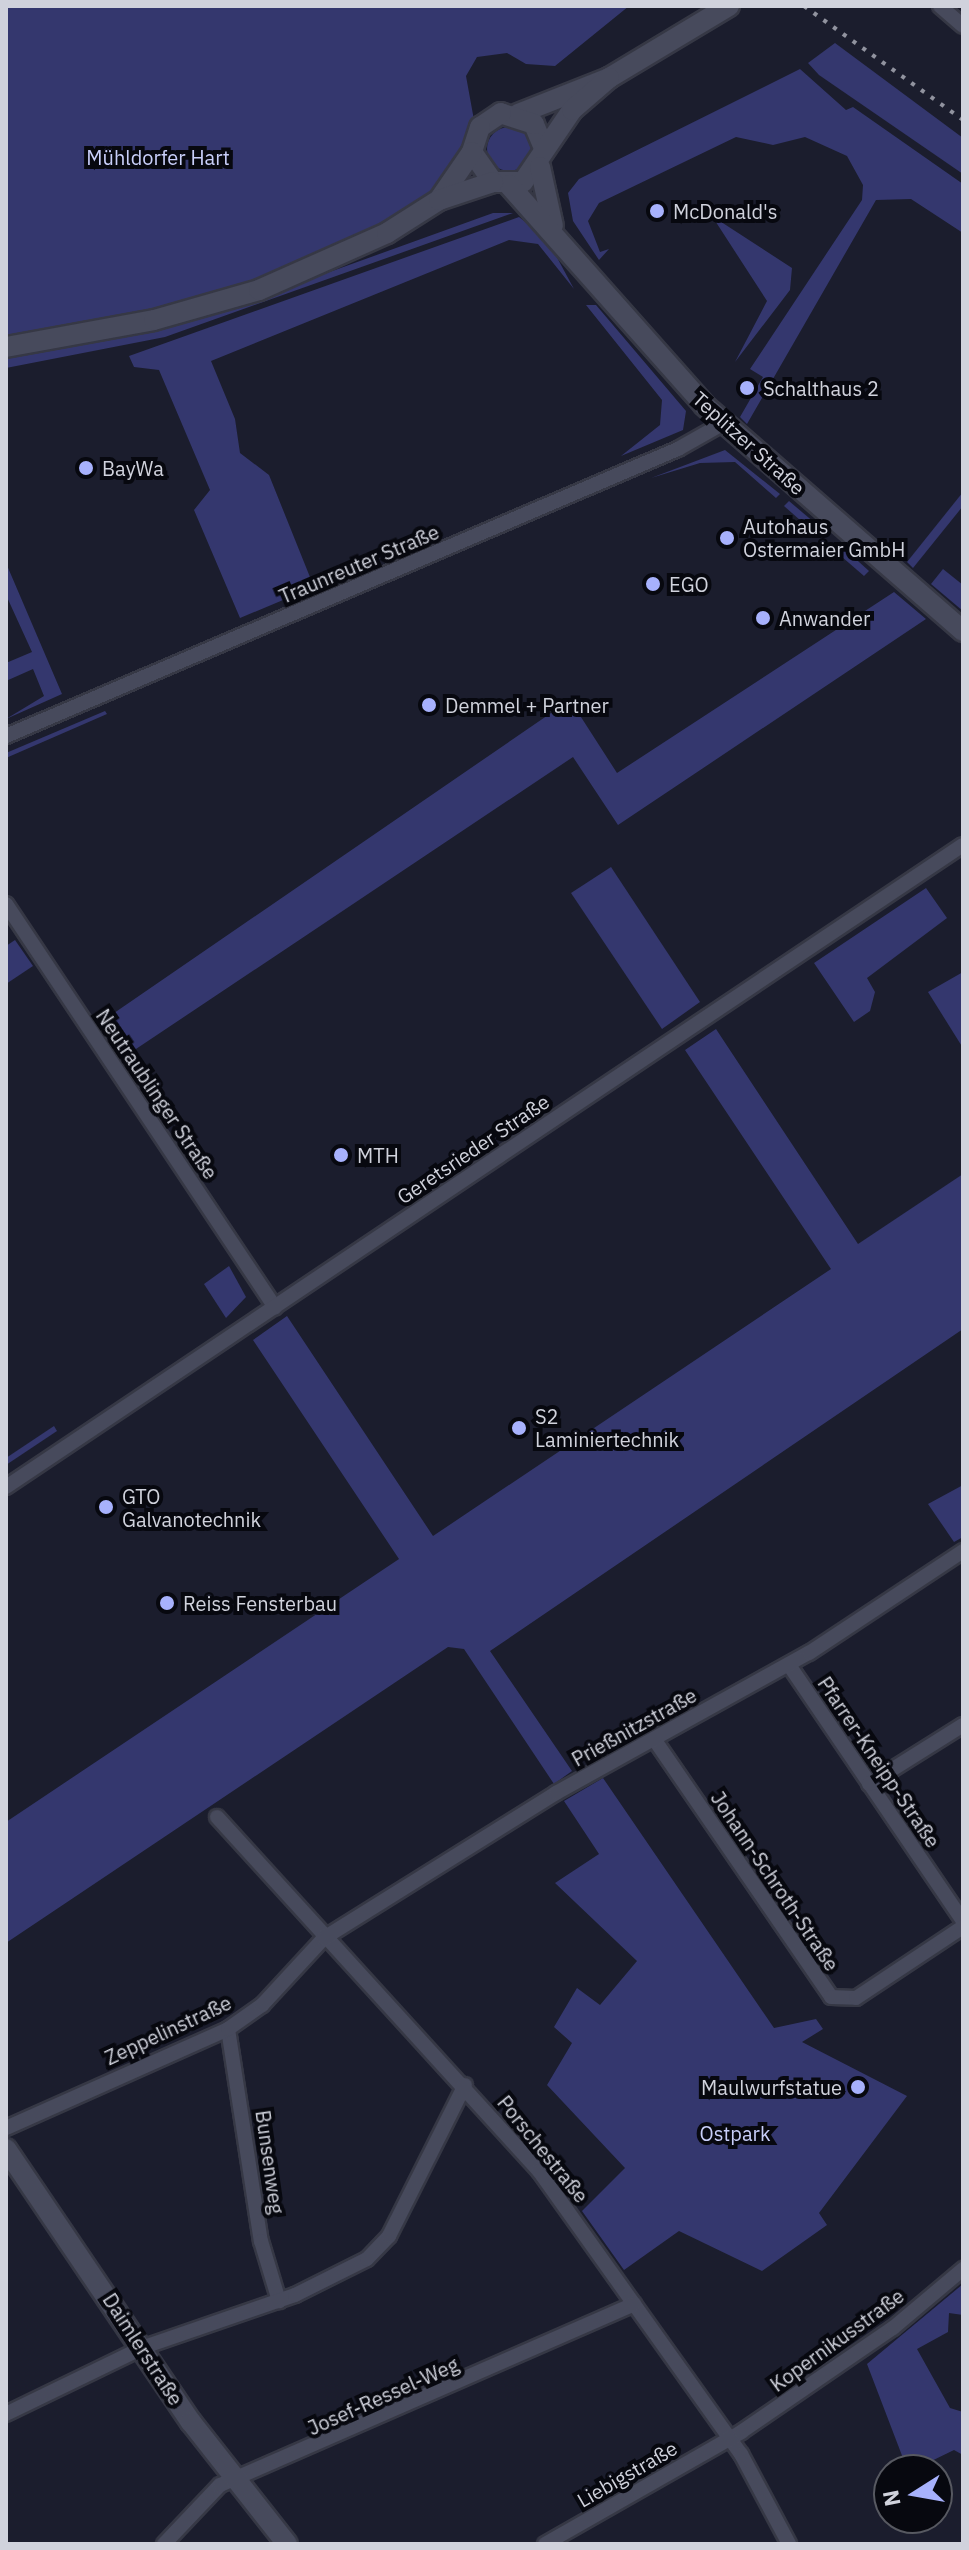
<!DOCTYPE html>
<html>
<head>
<meta charset="utf-8">
<style>
  body { margin:0 }
  #map { position:relative; width:969px; height:2550px; overflow:hidden; background:#1b1d2d; font-family:"IBM Plex Sans",sans-serif }
  div>[style] { position:absolute }
  .green>* { inset:0; background:#34376e }
  .round { border-radius:50% }
  .roads { filter:drop-shadow(2px 0 #363845) drop-shadow(-2px 0 #363845) drop-shadow(0 2px #363845) drop-shadow(0 -2px #363845) }
  .street>* { height:14px; margin:-7px; padding:0 7px; transform-origin:7px; border-radius:7px; background:#474a5c }
  .secondary>* { height:20px; margin:-10px; padding:0 10px; transform-origin:10px; border-radius:10px; background:#474a5c }
  .rail>* { height:4px; margin-top:-2px; transform-origin:0; background:repeating-linear-gradient(90deg,#91939f 0 4px,transparent 0 12px) }
  .dots>* { width:22px; height:22px; translate:-50% -50%; box-sizing:border-box; border:4px solid #07080f; border-radius:50% }
  span { translate:-50% -50%; white-space:nowrap; text-align:center; line-height:1.15; -webkit-text-stroke:8px #07080f; paint-order:stroke }
  .park-label { font-size:20px; color:#c9cffa }
  .poi-label { font-size:20px; color:#d0d2dc }
  .left { translate:0 -50%; text-align:left }
  .right { translate:-100% -50%; text-align:right }
  .street-label { font-size:20px; color:#d0d2dc }
  .frame { position:absolute; inset:0; border:8px solid #d0d2dc; pointer-events:none }
  .north { position:absolute; left:873px; top:2454px; width:80px; height:80px; box-sizing:border-box; background:#07080f; border:2px solid #575961; border-radius:50%; rotate:259deg; font-size:22px; font-weight:700; line-height:32px; text-align:center; color:#d0d2dc }
  .north::after { content:''; display:block; margin:auto; width:28px; height:36px; background:#a7b1fc; clip-path:polygon(50% 0,100% 100%,50% 72%,0 100%) }
</style>
</head>
<body>
<div id="map">
  <div class="green">
    <i style="clip-path:polygon(6px 6px,629px 6px,555px 66px,526px 64px,507px 53px,477px 57px,466px 76px,474px 120px,466px 145px,439px 187px,387px 224px,259px 280px,135px 316px,6px 339px)"></i>
    <i style="clip-path:polygon(835px 43px,963px 138px,963px 174px,819px 75px,808px 63px)"></i>
    <i style="clip-path:polygon(800px 69px,846px 110px,853px 107px,963px 184px,963px 233px,911px 199px,876px 200px,747px 424px,740px 417px,763px 377px,750px 369px,862px 200px,863px 185px,847px 156px,805px 137px,773px 145px,736px 137px,599px 203px,588px 221px,600px 252px,609px 249px,599px 260px,573px 221px,568px 193px,579px 179px)"></i>
    <i class="round" style="left:487px;top:127px;width:44px;height:44px"></i>
    <i style="clip-path:polygon(493px 213px,513px 213px,165px 337px,6px 368px,6px 356px,202px 318px)"></i>
    <i style="clip-path:polygon(712px 216px,792px 268px,790px 290px,735px 362px,767px 301px)"></i>
    <i style="clip-path:polygon(519px 217px,547px 239px,574px 289px,538px 244px,509px 240px,211px 361px,235px 419px,240px 453px,269px 475px,314px 587px,240px 618px,194px 510px,210px 490px,159px 370px,134px 367px,129px 356px)"></i>
    <i style="clip-path:polygon(586px 305px,596px 305px,686px 411px,683px 430px,621px 456px,660px 425px,662px 400px)"></i>
    <i style="clip-path:polygon(725px 450px,780px 494px,776px 498px,735px 462px,700px 463px,651px 478px)"></i>
    <i style="clip-path:polygon(963px 492px,963px 506px,913px 568px,907px 562px)"></i>
    <i style="clip-path:polygon(789px 501px,822px 529px,817px 535px,784px 506px)"></i>
    <i style="clip-path:polygon(837px 542px,869px 571px,864px 576px,827px 544px)"></i>
    <i style="clip-path:polygon(6px 563px,62px 694px,6px 719px,44px 696px,33px 669px,6px 681px,6px 663px,32px 652px,6px 595px)"></i>
    <i style="clip-path:polygon(943px 569px,963px 585px,963px 611px,931px 584px)"></i>
    <i style="clip-path:polygon(894px 592px,926px 619px,618px 825px,573px 757px,124px 1057px,101px 1022px,570px 700px,617px 773px)"></i>
    <i style="clip-path:polygon(105px 711px,107px 714px,6px 758px,6px 753px)"></i>
    <i style="clip-path:polygon(611px 867px,700px 1002px,662px 1029px,571px 893px)"></i>
    <i style="clip-path:polygon(926px 888px,947px 918px,867px 978px,875px 992px,870px 1011px,854px 1022px,814px 963px)"></i>
    <i style="clip-path:polygon(15px 940px,33px 966px,6px 984px,6px 946px)"></i>
    <i style="clip-path:polygon(963px 972px,963px 1048px,928px 992px)"></i>
    <i style="clip-path:polygon(716px 1029px,858px 1244px,963px 1174px,963px 1329px,490px 1651px,572px 1771px,554px 1784px,464px 1649px,448px 1647px,6px 1943px,6px 1822px,399px 1559px,253px 1340px,287px 1316px,433px 1536px,831px 1269px,685px 1050px)"></i>
    <i style="clip-path:polygon(229px 1266px,246px 1297px,226px 1318px,204px 1284px)"></i>
    <i style="clip-path:polygon(54px 1426px,57px 1431px,6px 1465px,6px 1458px)"></i>
    <i style="clip-path:polygon(963px 1485px,963px 1537px,954px 1542px,928px 1504px)"></i>
    <i style="clip-path:polygon(603px 1778px,774px 2028px,816px 2019px,823px 2029px,802px 2042px,907px 2096px,819px 2213px,827px 2225px,762px 2271px,679px 2231px,624px 2270px,582px 2211px,625px 2168px,547px 2085px,572px 2043px,554px 2027px,577px 1988px,600px 2005px,637px 1961px,555px 1883px,599px 1854px,564px 1801px)"></i>
    <i style="clip-path:polygon(963px 2284px,963px 2315px,949px 2313px,948px 2332px,917px 2349px,950px 2408px,963px 2412px,963px 2455px,954px 2450px,915px 2469px,906px 2466px,867px 2364px)"></i>
  </div>
  <div class="roads">
    <div class="street">
      <i style="left:940px;top:6px;width:30px;rotate:41deg"></i>
      <i style="left:6px;top:736px;width:731px;rotate:-23.13deg"></i>
      <i style="left:678px;top:449px;width:53px;rotate:-29.5deg"></i>
      <i style="left:6px;top:904px;width:485px;rotate:56.3deg"></i>
      <i style="left:6px;top:1487px;width:1152px;rotate:-33.86deg"></i>
      <i style="left:789px;top:1665px;width:310px;rotate:55.8deg"></i>
      <i style="left:654px;top:1739px;width:313px;rotate:55.5deg"></i>
      <i style="left:831px;top:1997px;width:25px;rotate:2deg"></i>
      <i style="left:856px;top:1998px;width:128px;rotate:-33.6deg"></i>
      <i style="left:869px;top:1784px;width:111px;rotate:-32.1deg"></i>
      <i style="left:217px;top:1817px;width:479px;rotate:47.7deg"></i>
      <i style="left:539px;top:2171px;width:348px;rotate:54.5deg"></i>
      <i style="left:741px;top:2454px;width:102px;rotate:61.9deg"></i>
      <i style="left:228px;top:2029px;width:215px;rotate:81.2deg"></i>
      <i style="left:261px;top:2241px;width:63px;rotate:73.3deg"></i>
      <i style="left:6px;top:2128px;width:243px;rotate:-24deg"></i>
      <i style="left:228px;top:2029px;width:42px;rotate:-35.2deg"></i>
      <i style="left:262px;top:2005px;width:91px;rotate:-47.2deg"></i>
      <i style="left:324px;top:1938px;width:274px;rotate:-32deg"></i>
      <i style="left:556px;top:1793px;width:289px;rotate:-29deg"></i>
      <i style="left:809px;top:1653px;width:185px;rotate:-33.5deg"></i>
      <i style="left:6px;top:2414px;width:153px;rotate:-25.9deg"></i>
      <i style="left:144px;top:2347px;width:160px;rotate:-19deg"></i>
      <i style="left:295px;top:2295px;width:80px;rotate:-26.6deg"></i>
      <i style="left:367px;top:2259px;width:32px;rotate:-46deg"></i>
      <i style="left:389px;top:2236px;width:169px;rotate:-63.3deg"></i>
      <i style="left:164px;top:2544px;width:81px;rotate:-46.5deg"></i>
      <i style="left:220px;top:2485px;width:452px;rotate:-23.6deg"></i>
      <i style="left:545px;top:2544px;width:226px;rotate:-29.7deg"></i>
      <i style="left:741px;top:2432px;width:184px;rotate:-34.4deg"></i>
      <i style="left:893px;top:2328px;width:92px;rotate:-40.1deg"></i>
    </div>
    <div class="secondary">
      <i style="left:518px;top:114px;width:98px;rotate:-21.6deg"></i>
      <i style="left:609px;top:78px;width:140px;rotate:-31deg"></i>
      <i style="left:544px;top:148px;width:26px;rotate:-113deg"></i>
      <i style="left:534px;top:124px;width:35px;rotate:-162deg"></i>
      <i style="left:501px;top:113px;width:25px;rotate:146deg"></i>
      <i style="left:480px;top:127px;width:26px;rotate:108deg"></i>
      <i style="left:472px;top:152px;width:37px;rotate:55deg"></i>
      <i style="left:493px;top:182px;width:30px"></i>
      <i style="left:523px;top:182px;width:87px;rotate:-55.8deg"></i>
      <i style="left:572px;top:110px;width:49px;rotate:-40.9deg"></i>
      <i style="left:540px;top:167px;width:60px;rotate:77.6deg"></i>
      <i style="left:509px;top:185px;width:294px;rotate:48.4deg"></i>
      <i style="left:704px;top:405px;width:344px;rotate:41.1deg"></i>
      <i style="left:439px;top:200px;width:58px;rotate:-55.5deg"></i>
      <i style="left:6px;top:347px;width:150px;rotate:-10.3deg"></i>
      <i style="left:154px;top:320px;width:109px;rotate:-15.9deg"></i>
      <i style="left:259px;top:290px;width:140px;rotate:-24deg"></i>
      <i style="left:387px;top:233px;width:62px;rotate:-32.4deg"></i>
      <i style="left:439px;top:200px;width:57px;rotate:-18.4deg"></i>
      <i style="left:6px;top:2149px;width:330px;rotate:55.9deg"></i>
      <i style="left:191px;top:2422px;width:155px;rotate:51.8deg"></i>
    </div>
  </div>
  <div class="rail">
    <i style="left:804px;top:6px;width:196px;rotate:35.6deg"></i>
  </div>
  <div class="dots">
    <i style="left:657px;top:211px;background:#a7b1fc"></i>
    <i style="left:747px;top:388px;background:#a7b1fc"></i>
    <i style="left:86px;top:468px;background:#a7b1fc"></i>
    <i style="left:727px;top:538px;background:#a7b1fc"></i>
    <i style="left:653px;top:584px;background:#a7b1fc"></i>
    <i style="left:763px;top:618px;background:#a7b1fc"></i>
    <i style="left:429px;top:705px;background:#a7b1fc"></i>
    <i style="left:341px;top:1155px;background:#a7b1fc"></i>
    <i style="left:519px;top:1428px;background:#a7b1fc"></i>
    <i style="left:106px;top:1507px;background:#a7b1fc"></i>
    <i style="left:167px;top:1603px;background:#a7b1fc"></i>
    <i style="left:858px;top:2087px;background:#a7b1fc"></i>
  </div>
  <div class="park-label">
    <span style="left:158px;top:157px">Mühldorfer Hart</span>
    <span style="left:735px;top:2133px">Ostpark</span>
  </div>
  <div class="poi-label">
    <span class="left" style="left:673px;top:211px">McDonald's</span>
    <span class="left" style="left:763px;top:388px">Schalthaus 2</span>
    <span class="left" style="left:102px;top:468px">BayWa</span>
    <span class="left" style="left:743px;top:538px">Autohaus<br>Ostermaier GmbH</span>
    <span class="left" style="left:669px;top:584px">EGO</span>
    <span class="left" style="left:779px;top:618px">Anwander</span>
    <span class="left" style="left:445px;top:705px">Demmel + Partner</span>
    <span class="left" style="left:357px;top:1155px">MTH</span>
    <span class="left" style="left:535px;top:1428px">S2<br>Laminiertechnik</span>
    <span class="left" style="left:122px;top:1508px">GTO<br>Galvanotechnik</span>
    <span class="left" style="left:183px;top:1603px">Reiss Fensterbau</span>
    <span class="right" style="left:842px;top:2087px">Maulwurfstatue</span>
  </div>
  <div class="street-label">
    <span style="left:749px;top:443px;rotate:42deg">Teplitzer Straße</span>
    <span style="left:359px;top:564px;rotate:-23deg">Traunreuter Straße</span>
    <span style="left:157px;top:1094px;rotate:56deg">Neutraublinger Straße</span>
    <span style="left:473px;top:1149px;rotate:-34deg">Geretsrieder Straße</span>
    <span style="left:634px;top:1727px;rotate:-29deg">Prießnitzstraße</span>
    <span style="left:879px;top:1762px;rotate:56deg">Pfarrer-Kneipp-Straße</span>
    <span style="left:775px;top:1881px;rotate:56deg">Johann-Schroth-Straße</span>
    <span style="left:168px;top:2030px;rotate:-25deg">Zeppelinstraße</span>
    <span style="left:543px;top:2149px;rotate:51deg">Porschestraße</span>
    <span style="left:270px;top:2162px;rotate:82deg">Bunsenweg</span>
    <span style="left:837px;top:2340px;rotate:-36deg">Kopernikusstraße</span>
    <span style="left:143px;top:2349px;rotate:57deg">Daimlerstraße</span>
    <span style="left:383px;top:2396px;rotate:-24deg">Josef-Ressel-Weg</span>
    <span style="left:627px;top:2474px;rotate:-30deg">Liebigstraße</span>
  </div>
  <div class="frame"></div>
  <div class="north">N</div>
</div>
</body>
</html>
